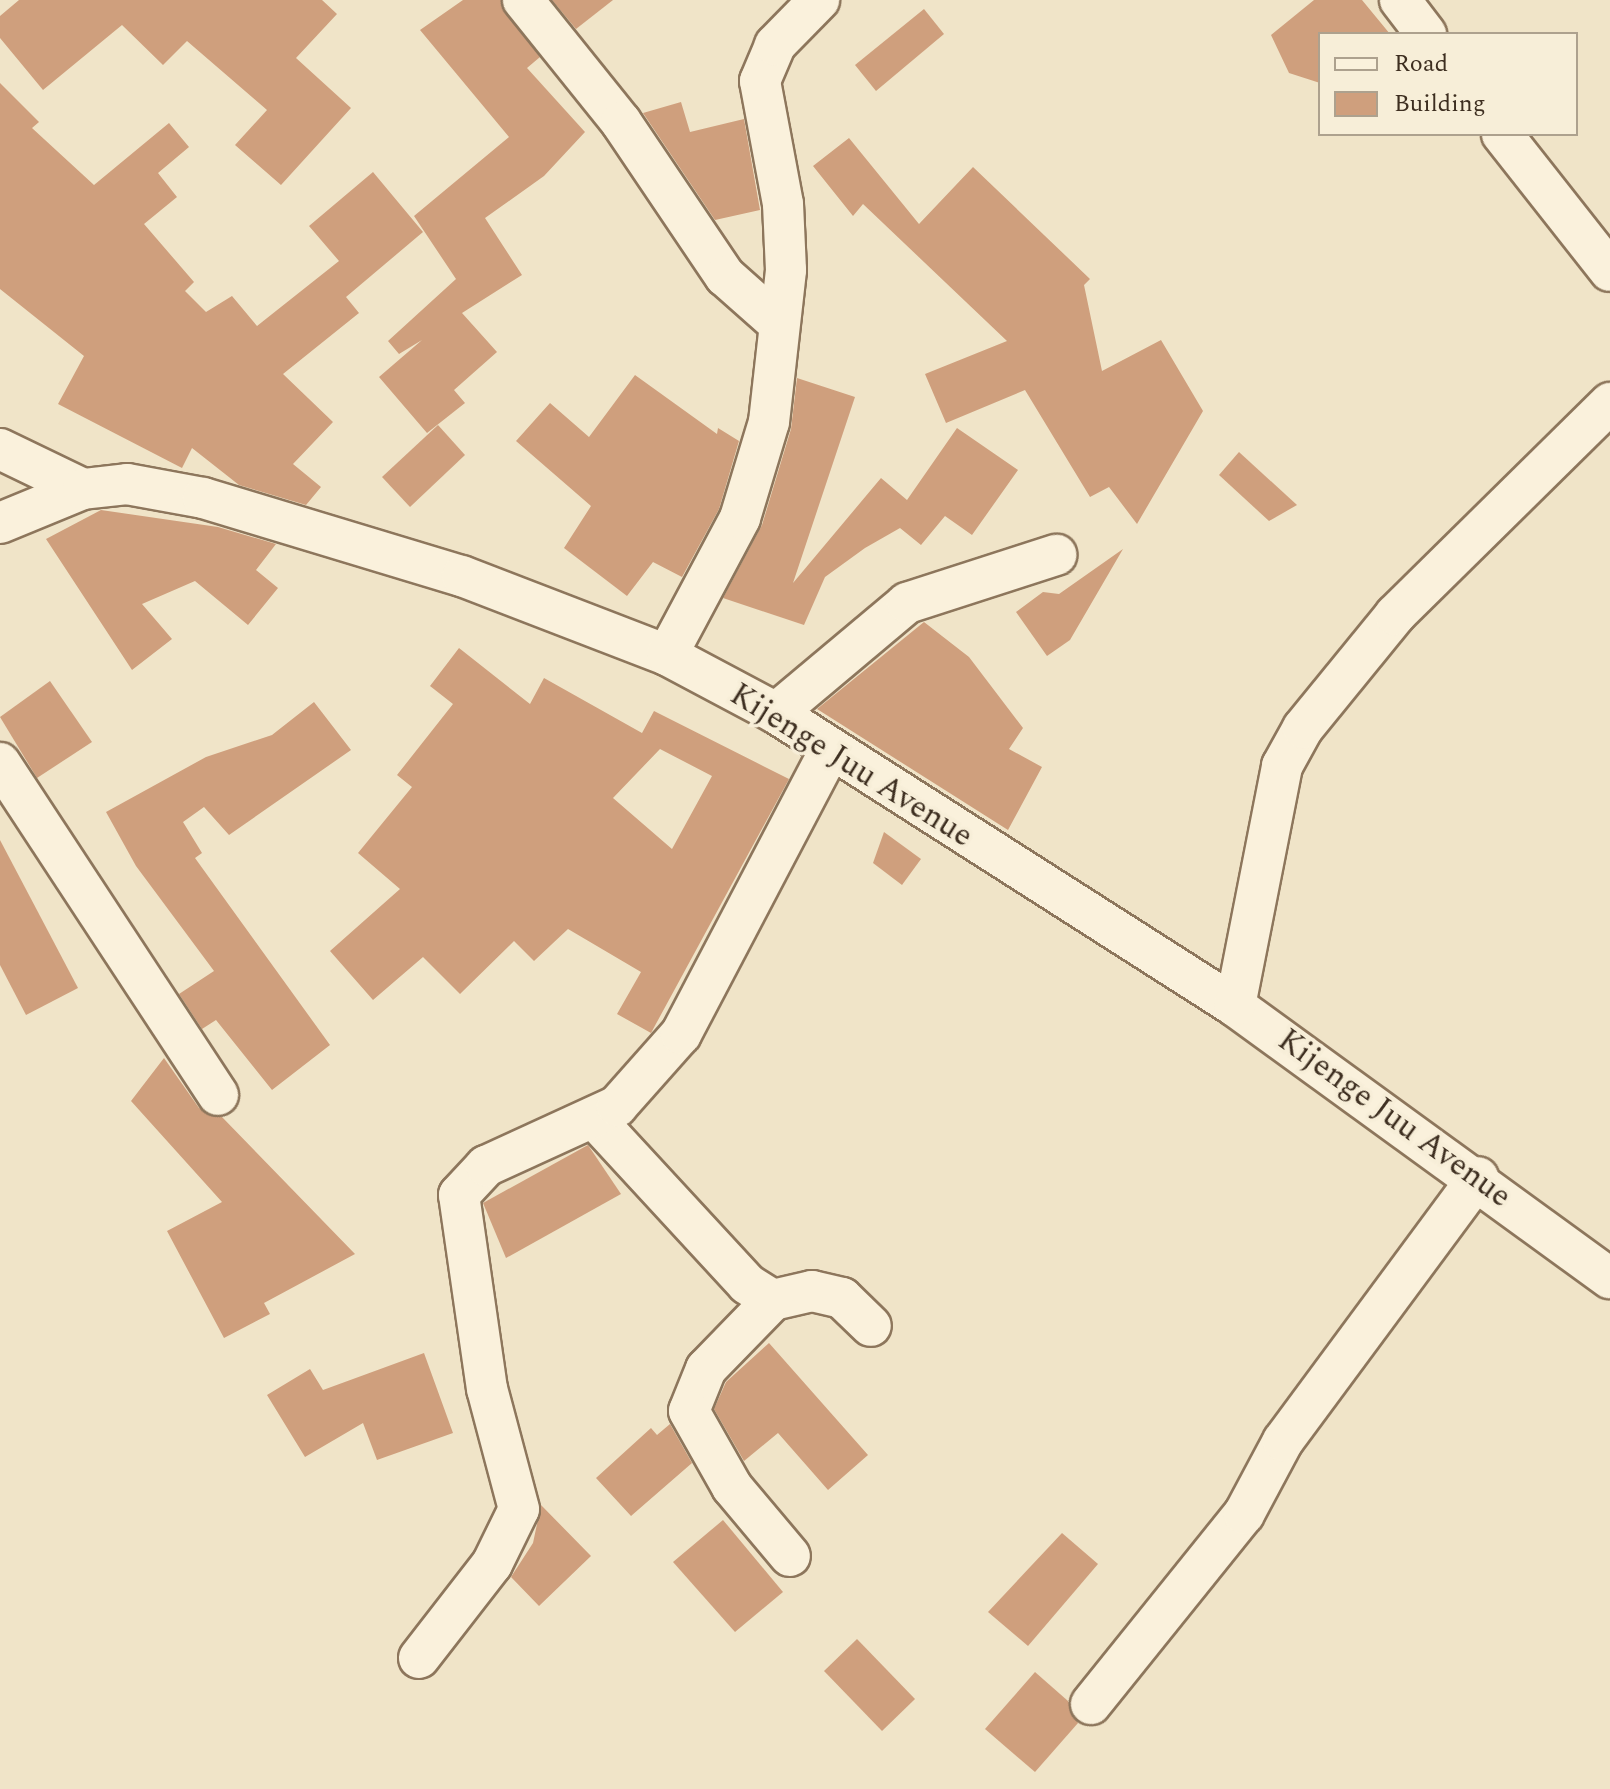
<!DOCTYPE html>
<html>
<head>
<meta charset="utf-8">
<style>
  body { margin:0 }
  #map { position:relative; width:1610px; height:1789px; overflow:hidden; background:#f0e4c8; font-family:Spectral,serif }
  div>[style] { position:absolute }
  .building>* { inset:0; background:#cf9f7d }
  .roads { filter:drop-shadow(2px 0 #8d765c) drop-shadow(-2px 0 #8d765c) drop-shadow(0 2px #8d765c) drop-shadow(0 -2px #8d765c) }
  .minor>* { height:40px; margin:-20px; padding:0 20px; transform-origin:20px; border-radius:20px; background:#faf1dc }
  span { translate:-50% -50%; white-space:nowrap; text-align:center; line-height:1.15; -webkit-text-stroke:7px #f7eed8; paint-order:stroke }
  .street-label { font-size:32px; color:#3d2e20 }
  .legend { position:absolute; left:1318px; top:32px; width:260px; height:104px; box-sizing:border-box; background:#f7eed8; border:2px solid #ada18e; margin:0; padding:10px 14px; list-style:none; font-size:24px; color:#3d2e20 }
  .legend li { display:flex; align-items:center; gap:16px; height:40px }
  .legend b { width:40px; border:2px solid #ada18e }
</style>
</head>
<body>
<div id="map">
  <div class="building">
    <i style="clip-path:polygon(19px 0,322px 0,337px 14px,296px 58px,351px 108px,281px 185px,235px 145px,267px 110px,187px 41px,163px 65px,122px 25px,43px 90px,0 38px,0 16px)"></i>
    <i style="clip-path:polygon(463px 0,501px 0,540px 57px,527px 68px,585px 132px,544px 176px,485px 218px,522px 275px,462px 313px,497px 352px,454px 390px,465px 403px,427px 433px,379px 377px,422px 340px,399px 354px,388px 341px,456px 279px,414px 216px,509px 137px,420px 30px)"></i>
    <i style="clip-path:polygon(552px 0,613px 0,576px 29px)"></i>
    <i style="clip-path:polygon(1314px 0,1362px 0,1390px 34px,1320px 34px,1320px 83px,1289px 73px,1271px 35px)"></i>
    <i style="clip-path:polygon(924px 9px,944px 34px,876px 91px,855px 65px)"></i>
    <i style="clip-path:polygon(0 83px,39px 122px,32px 128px,94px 185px,169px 123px,189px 147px,158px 173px,177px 197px,144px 224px,194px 282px,185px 291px,206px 312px,232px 296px,257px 326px,339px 261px,309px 226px,373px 172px,423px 232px,346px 297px,359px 313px,283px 374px,333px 422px,293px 464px,321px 487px,306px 505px,239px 485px,192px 448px,182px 468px,58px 404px,84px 356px,0 289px)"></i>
    <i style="clip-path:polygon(681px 102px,690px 132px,744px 119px,760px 210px,715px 220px,643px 113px)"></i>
    <i style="clip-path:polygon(849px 138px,919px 224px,973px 167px,1090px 279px,1084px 285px,1102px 371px,1161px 340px,1203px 411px,1137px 524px,1109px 487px,1090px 497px,1025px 390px,946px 423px,925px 374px,1007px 341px,863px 204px,853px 216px,813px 166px)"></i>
    <i style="clip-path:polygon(635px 375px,717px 434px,718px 428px,739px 441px,719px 509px,682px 577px,653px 562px,627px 596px,564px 548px,591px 506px,516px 441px,550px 403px,589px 437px)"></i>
    <i style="clip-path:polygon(797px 378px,855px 397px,793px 583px,881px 478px,907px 500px,957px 428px,1018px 470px,972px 535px,945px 516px,921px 545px,900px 528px,865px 548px,825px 577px,804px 625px,723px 598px,762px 525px,791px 429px)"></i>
    <i style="clip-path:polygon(438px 425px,465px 455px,410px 507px,382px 477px)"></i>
    <i style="clip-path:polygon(1239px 452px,1297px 505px,1269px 521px,1219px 475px)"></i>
    <i style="clip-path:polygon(101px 510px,218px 527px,276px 544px,256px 570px,278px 588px,248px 625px,195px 581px,142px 604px,172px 639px,132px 670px,46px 539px)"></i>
    <i style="clip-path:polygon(1123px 549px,1070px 640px,1047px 656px,1016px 612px,1043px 592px,1059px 594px)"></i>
    <i style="clip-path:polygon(924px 622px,969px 657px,1023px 728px,1009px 749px,1042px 767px,1008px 830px,817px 709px)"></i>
    <i style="clip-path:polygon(evenodd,459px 648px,530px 704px,544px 678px,642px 733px,654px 711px,789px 779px,651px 1033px,617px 1014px,641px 972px,568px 929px,534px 961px,514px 941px,460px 994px,423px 957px,373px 1000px,330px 951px,400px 889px,358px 853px,412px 787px,397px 775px,453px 704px,430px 686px,459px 648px,660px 749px,712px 776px,672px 849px,613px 798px,660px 749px)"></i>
    <i style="clip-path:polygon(50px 681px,92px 742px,37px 778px,0 717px)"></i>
    <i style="clip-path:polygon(314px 702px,351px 750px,229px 835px,204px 807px,183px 822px,202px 853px,195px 858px,330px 1045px,272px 1090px,216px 1020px,202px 1029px,179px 994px,214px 971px,136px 866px,106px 812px,206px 757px,272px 735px)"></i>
    <i style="clip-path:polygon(884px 832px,921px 859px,902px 885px,873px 863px)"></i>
    <i style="clip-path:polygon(0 840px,78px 988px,26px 1015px,0 965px)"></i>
    <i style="clip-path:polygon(164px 1058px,199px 1108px,222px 1117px,355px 1254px,264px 1303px,270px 1314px,224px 1338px,167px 1231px,222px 1202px,131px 1101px)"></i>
    <i style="clip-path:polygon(588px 1145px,621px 1194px,506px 1258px,483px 1203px)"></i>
    <i style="clip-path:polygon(769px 1343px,868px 1455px,828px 1490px,778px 1433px,744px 1461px,714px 1409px,726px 1382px)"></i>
    <i style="clip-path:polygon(424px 1353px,453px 1433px,377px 1460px,363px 1423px,305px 1457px,267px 1395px,310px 1369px,323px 1390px)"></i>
    <i style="clip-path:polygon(670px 1424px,692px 1463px,631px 1516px,596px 1478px,651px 1428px,657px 1435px)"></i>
    <i style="clip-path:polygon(541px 1505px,591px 1556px,539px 1606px,511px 1577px,533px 1543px)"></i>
    <i style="clip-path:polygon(723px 1520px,783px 1592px,735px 1632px,673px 1562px)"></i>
    <i style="clip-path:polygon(1062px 1533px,1098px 1564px,1028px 1646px,988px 1612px)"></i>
    <i style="clip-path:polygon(857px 1639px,915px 1699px,882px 1731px,824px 1671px)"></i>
    <i style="clip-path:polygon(1035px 1672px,1068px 1701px,1078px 1723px,1035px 1772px,985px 1729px)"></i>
  </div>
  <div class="roads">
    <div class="minor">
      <i style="left:523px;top:0;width:156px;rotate:51.2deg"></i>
      <i style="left:621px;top:122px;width:186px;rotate:56deg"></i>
      <i style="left:725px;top:276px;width:71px;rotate:41.6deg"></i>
      <i style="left:1400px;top:0;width:43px;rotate:52.6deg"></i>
      <i style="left:1502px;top:134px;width:174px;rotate:51.8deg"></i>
      <i style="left:0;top:449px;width:92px;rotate:25.7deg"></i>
      <i style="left:0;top:523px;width:90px;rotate:-22.3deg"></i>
      <i style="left:83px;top:489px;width:44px;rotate:-6.5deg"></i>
      <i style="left:127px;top:484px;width:77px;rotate:10.4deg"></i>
      <i style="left:203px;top:498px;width:270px;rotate:16.8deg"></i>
      <i style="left:462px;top:576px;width:220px;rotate:21.1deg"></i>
      <i style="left:667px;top:655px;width:123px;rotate:28deg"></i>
      <i style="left:776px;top:713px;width:545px;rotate:32.55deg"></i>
      <i style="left:1235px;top:1006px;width:463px;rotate:36deg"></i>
      <i style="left:667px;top:655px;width:155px;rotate:-61.9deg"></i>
      <i style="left:740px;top:518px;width:100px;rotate:-73.2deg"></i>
      <i style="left:769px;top:422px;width:153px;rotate:-83.6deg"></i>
      <i style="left:786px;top:270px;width:66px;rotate:-92.6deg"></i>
      <i style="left:783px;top:204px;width:125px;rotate:-100.6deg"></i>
      <i style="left:760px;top:81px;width:39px;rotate:-67deg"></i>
      <i style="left:775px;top:45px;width:63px;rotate:-45.6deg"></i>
      <i style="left:776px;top:713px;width:171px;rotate:-40deg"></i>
      <i style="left:907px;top:603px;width:157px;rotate:-17.9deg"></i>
      <i style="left:0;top:763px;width:397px;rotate:56.7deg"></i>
      <i style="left:1235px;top:1006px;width:245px;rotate:-78.9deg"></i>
      <i style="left:1282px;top:766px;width:43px;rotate:-61.1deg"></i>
      <i style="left:1303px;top:728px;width:146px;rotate:-50.8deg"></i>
      <i style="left:1395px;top:615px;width:302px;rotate:-44.6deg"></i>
      <i style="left:595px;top:1119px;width:224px;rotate:47.3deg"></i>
      <i style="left:747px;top:1284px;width:31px;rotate:32deg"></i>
      <i style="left:773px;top:1300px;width:40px;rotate:-13deg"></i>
      <i style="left:812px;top:1291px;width:31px;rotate:13deg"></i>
      <i style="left:842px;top:1298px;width:40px;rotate:44deg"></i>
      <i style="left:773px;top:1300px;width:96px;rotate:134.2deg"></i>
      <i style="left:706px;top:1369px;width:45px;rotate:112deg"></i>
      <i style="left:689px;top:1411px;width:87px;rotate:60.5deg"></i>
      <i style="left:732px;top:1487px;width:90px;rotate:50deg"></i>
      <i style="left:419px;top:1658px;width:119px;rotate:-52.2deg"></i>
      <i style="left:492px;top:1564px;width:61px;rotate:-63.9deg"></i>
      <i style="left:519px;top:1509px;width:124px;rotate:-104.9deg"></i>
      <i style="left:487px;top:1389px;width:196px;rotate:-98.2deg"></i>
      <i style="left:459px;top:1195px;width:40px;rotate:-47deg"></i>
      <i style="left:486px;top:1166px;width:144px;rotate:-24.6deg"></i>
      <i style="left:617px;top:1106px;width:96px;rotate:-48.4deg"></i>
      <i style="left:681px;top:1034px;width:321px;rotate:-62.3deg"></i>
      <i style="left:1091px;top:1704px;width:244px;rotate:-51.2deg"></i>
      <i style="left:1244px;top:1514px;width:83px;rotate:-61.9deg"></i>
      <i style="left:1283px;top:1441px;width:328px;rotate:-53.5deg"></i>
    </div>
  </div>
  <div class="street-label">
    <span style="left:851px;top:766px;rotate:32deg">Kijenge Juu Avenue</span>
    <span style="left:1394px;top:1119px;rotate:36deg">Kijenge Juu Avenue</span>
  </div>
  <ul class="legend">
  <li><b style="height:10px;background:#faf1dc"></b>Road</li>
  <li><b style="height:22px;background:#cf9f7d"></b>Building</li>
  </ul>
</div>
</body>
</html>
